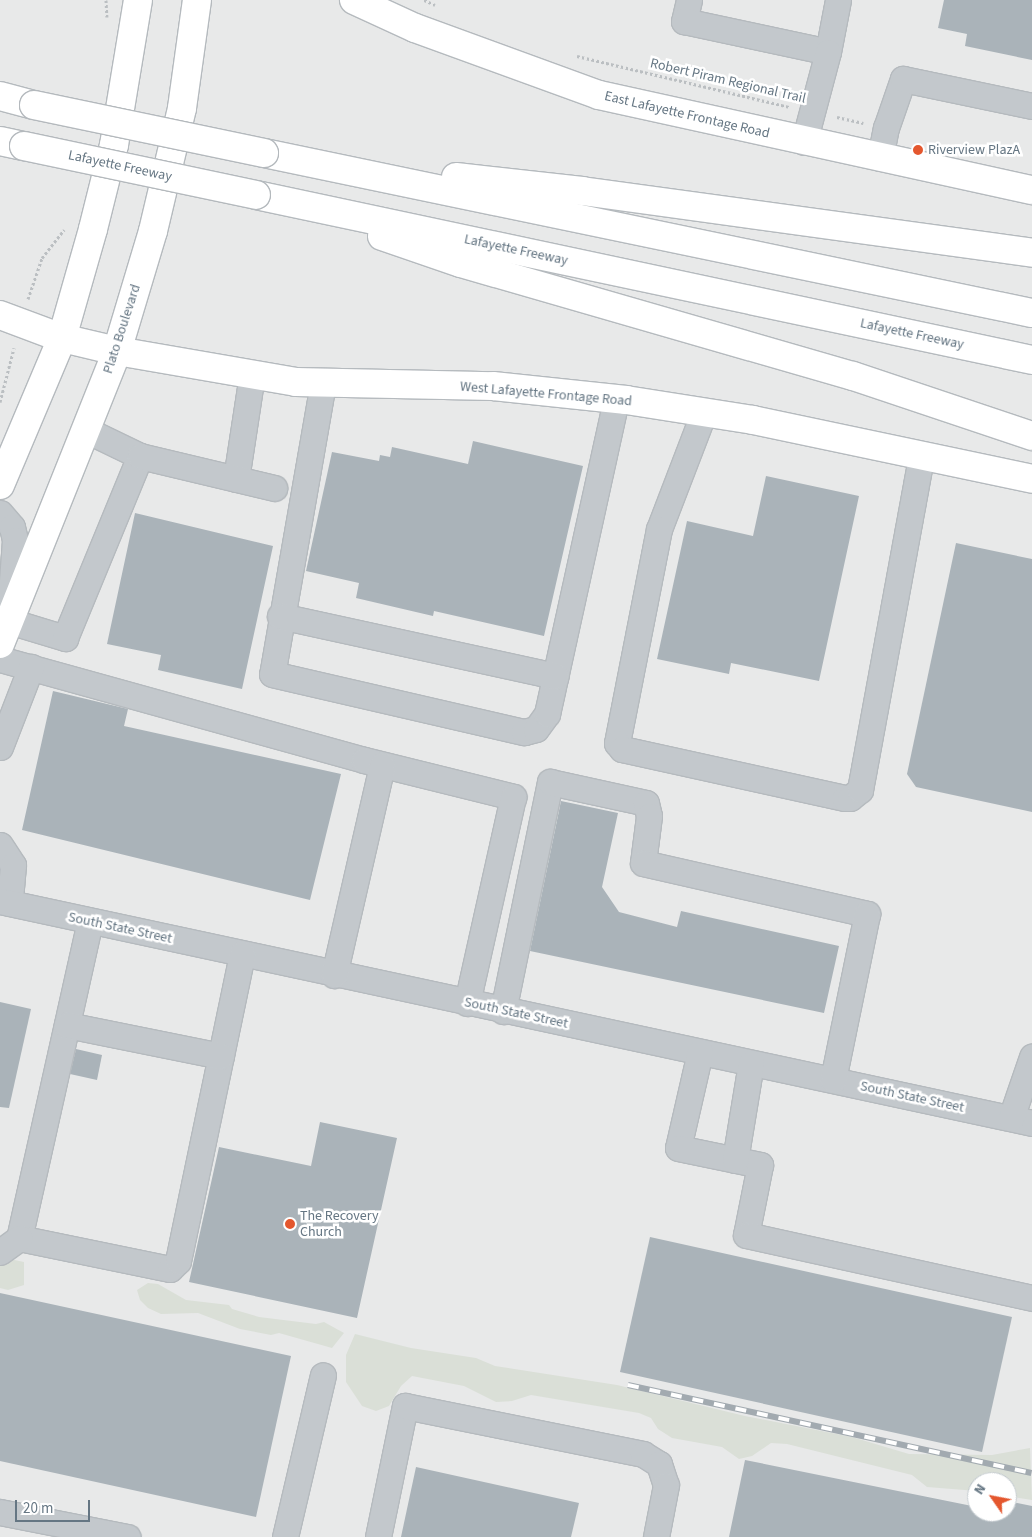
<!DOCTYPE html>
<html>
<head>
<meta charset="utf-8">
<style>
  body { margin:0 }
  #map { position:relative; width:1032px; height:1537px; overflow:hidden; background:#fafaf8; font-family:"Source Sans 3",sans-serif }
  div>[style] { position:absolute }
  .built>* { inset:0; background:#e8e9e9 }
  .green>* { inset:0; background:#dadfd7 }
  .building>* { inset:0; background:#aab3b9 }
  .path>* { height:3px; margin-top:-1.5px; transform-origin:0; background:repeating-linear-gradient(90deg,#bbbfc2 0 2.5px,transparent 0 5px) }
  .roads { filter:drop-shadow(1px 0 #b5babe) drop-shadow(-1px 0 #b5babe) drop-shadow(0 1px #b5babe) drop-shadow(0 -1px #b5babe) }
  .minor>* { height:25px; margin:-12.5px; padding:0 12.5px; transform-origin:12.5px; border-radius:12.5px; background:#c3c8cc }
  .major>* { height:28px; margin:-14px; padding:0 14px; transform-origin:14px; border-radius:14px; background:#fff }
  .highway>* { height:28px; margin:-14px; padding:0 14px; transform-origin:14px; border-radius:14px; background:#fff }
  .rail>* { height:5.5px; margin-top:-2.75px; transform-origin:0; background:repeating-linear-gradient(90deg,#fff 0 11px,#a2aab0 0 22px); box-sizing:border-box; border-block:1px solid #a2aab0 }
  .bridges { filter:drop-shadow(1px 0 #b4b9bd) drop-shadow(-1px 0 #b4b9bd) drop-shadow(0 1px #b4b9bd) drop-shadow(0 -1px #b4b9bd) }
  .highway-bridge>* { height:28px; margin:-14px; padding:0 14px; transform-origin:14px; border-radius:14px; background:#fff }
  .dots>* { width:14px; height:14px; translate:-50% -50%; box-sizing:border-box; border:2px solid #fff; border-radius:50% }
  span { translate:-50% -50%; white-space:nowrap; text-align:center; line-height:1.15; -webkit-text-stroke:5px #fff; paint-order:stroke }
  .street-label { font-size:14px; color:#657683 }
  .poi-label { font-size:14px; color:#657683 }
  .left { translate:0 -50%; text-align:left }
  .north { position:absolute; left:967px; top:1472px; width:50px; height:50px; box-sizing:border-box; background:#fff; border:1px solid #c1c8cd; border-radius:50%; rotate:303deg; font-size:14px; font-weight:700; line-height:20px; text-align:center; color:#657683 }
  .north::after { content:''; display:block; margin:auto; width:18px; height:22px; background:#e4572e; clip-path:polygon(50% 0,100% 100%,50% 72%,0 100%) }
  .scale { position:absolute; left:15px; top:1500px; width:75px; height:22px; box-sizing:border-box; border:2px solid #657683; border-top:0; padding-left:6px; font-size:15px; line-height:18px; white-space:nowrap; color:#657683; -webkit-text-stroke:4px #fff; paint-order:stroke }
</style>
</head>
<body>
<div id="map">
  <div class="built">
    <i style="clip-path:polygon(evenodd,0 0,1032px 0,1032px 1537px,0 1537px,0 0,977px 1482px,1007px 1482px,1007px 1512px,977px 1512px,977px 1482px)"></i>
  </div>
  <div class="green">
    <i style="clip-path:polygon(0 1257px,24px 1262px,24px 1285px,8px 1290px,0 1288px)"></i>
    <i style="clip-path:polygon(148px 1283px,158px 1284px,186px 1300px,229px 1305px,232px 1309px,259px 1317px,316px 1324px,324px 1322px,344px 1333px,332px 1348px,279px 1333px,271px 1335px,240px 1329px,198px 1313px,161px 1314px,148px 1308px,140px 1300px,137px 1290px)"></i>
    <i style="clip-path:polygon(355px 1334px,411px 1348px,476px 1358px,495px 1366px,617px 1385px,745px 1416px,852px 1437px,909px 1454px,992px 1455px,1030px 1448px,1032px 1500px,1007px 1496px,1007px 1482px,977px 1482px,977px 1491px,927px 1487px,912px 1475px,787px 1444px,771px 1443px,752px 1456px,739px 1459px,722px 1447px,672px 1438px,658px 1429px,651px 1418px,639px 1413px,531px 1395px,512px 1401px,496px 1402px,464px 1386px,412px 1376px,401px 1386px,389px 1406px,376px 1411px,362px 1406px,346px 1382px,346px 1355px)"></i>
  </div>
  <div class="building">
    <i style="clip-path:polygon(944px 0,1032px 0,1032px 60px,965px 46px,967px 34px,938px 28px)"></i>
    <i style="clip-path:polygon(473px 441px,583px 466px,544px 636px,434px 611px,433px 616px,356px 598px,359px 583px,306px 571px,332px 452px,379px 461px,380px 455px,390px 457px,392px 447px,468px 464px)"></i>
    <i style="clip-path:polygon(766px 476px,859px 496px,819px 681px,731px 663px,729px 674px,657px 659px,687px 521px,753px 536px)"></i>
    <i style="clip-path:polygon(135px 513px,273px 546px,242px 689px,158px 670px,161px 655px,107px 644px)"></i>
    <i style="clip-path:polygon(956px 543px,1032px 559px,1032px 812px,916px 787px,907px 774px)"></i>
    <i style="clip-path:polygon(53px 691px,128px 709px,124px 726px,341px 774px,310px 900px,22px 830px)"></i>
    <i style="clip-path:polygon(561px 801px,618px 813px,602px 887px,619px 912px,677px 927px,681px 911px,839px 946px,824px 1013px,530px 951px)"></i>
    <i style="clip-path:polygon(0 1002px,31px 1009px,9px 1108px,0 1107px)"></i>
    <i style="clip-path:polygon(76px 1049px,102px 1055px,97px 1080px,70px 1074px)"></i>
    <i style="clip-path:polygon(320px 1122px,397px 1138px,357px 1318px,189px 1282px,219px 1147px,311px 1166px)"></i>
    <i style="clip-path:polygon(650px 1237px,1012px 1317px,982px 1452px,620px 1372px)"></i>
    <i style="clip-path:polygon(0 1293px,291px 1356px,256px 1517px,0 1461px)"></i>
    <i style="clip-path:polygon(745px 1460px,977px 1507px,977px 1512px,1007px 1512px,1007px 1501px,1032px 1506px,1032px 1537px,729px 1537px)"></i>
    <i style="clip-path:polygon(416px 1467px,579px 1503px,571px 1537px,401px 1537px)"></i>
  </div>
  <div class="path">
    <i style="left:106px;top:0;width:17px;rotate:87deg"></i>
    <i style="left:424px;top:0;width:12px;rotate:24deg"></i>
    <i style="left:577px;top:56px;width:218px;rotate:13.5deg"></i>
    <i style="left:837px;top:117px;width:27px;rotate:13deg"></i>
    <i style="left:28px;top:299px;width:43px;rotate:-71.1deg"></i>
    <i style="left:42px;top:258px;width:36px;rotate:-52deg"></i>
    <i style="left:0;top:402px;width:56px;rotate:-75.5deg"></i>
  </div>
  <div class="roads">
    <div class="minor">
      <i style="left:689px;top:0;width:22px;rotate:103deg"></i>
      <i style="left:684px;top:21px;width:147px;rotate:12.1deg"></i>
      <i style="left:828px;top:52px;width:53px;rotate:-79.1deg"></i>
      <i style="left:804px;top:142px;width:93px;rotate:-75.1deg"></i>
      <i style="left:880px;top:158px;width:31px;rotate:-79deg"></i>
      <i style="left:886px;top:128px;width:52px;rotate:-70.9deg"></i>
      <i style="left:903px;top:79px;width:132px;rotate:11.8deg"></i>
      <i style="left:323px;top:383px;width:295px;rotate:99.9deg"></i>
      <i style="left:272px;top:674px;width:259px;rotate:13deg"></i>
      <i style="left:524px;top:732px;width:12px;rotate:-14deg"></i>
      <i style="left:536px;top:729px;width:19px;rotate:-54deg"></i>
      <i style="left:547px;top:714px;width:322px;rotate:-77.6deg"></i>
      <i style="left:704px;top:412px;width:125px;rotate:111deg"></i>
      <i style="left:659px;top:529px;width:218px;rotate:101.1deg"></i>
      <i style="left:617px;top:743px;width:8px;rotate:50deg"></i>
      <i style="left:622px;top:749px;width:228px;rotate:12.4deg"></i>
      <i style="left:845px;top:798px;width:5px"></i>
      <i style="left:850px;top:798px;width:13px;rotate:-39deg"></i>
      <i style="left:860px;top:790px;width:340px;rotate:-79.6deg"></i>
      <i style="left:86px;top:430px;width:60px;rotate:25.7deg"></i>
      <i style="left:236px;top:479px;width:105px;rotate:-81.3deg"></i>
      <i style="left:0;top:513px;width:18px;rotate:49deg"></i>
      <i style="left:12px;top:527px;width:13px;rotate:77deg"></i>
      <i style="left:15px;top:540px;width:81px;rotate:94.2deg"></i>
      <i style="left:9px;top:621px;width:59px;rotate:16.9deg"></i>
      <i style="left:65px;top:638px;width:197px;rotate:-67.6deg"></i>
      <i style="left:140px;top:456px;width:138px;rotate:13.4deg"></i>
      <i style="left:280px;top:616px;width:282px;rotate:12.3deg"></i>
      <i style="left:0;top:659px;width:378px;rotate:15.5deg"></i>
      <i style="left:364px;top:760px;width:154px;rotate:13.9deg"></i>
      <i style="left:513px;top:797px;width:211px;rotate:102.6deg"></i>
      <i style="left:0;top:747px;width:86px;rotate:-68.8deg"></i>
      <i style="left:0;top:845px;width:24px;rotate:57deg"></i>
      <i style="left:13px;top:865px;width:38px;rotate:95deg"></i>
      <i style="left:0;top:901px;width:1056px;rotate:12.14deg"></i>
      <i style="left:90px;top:921px;width:325px;rotate:102.6deg"></i>
      <i style="left:19px;top:1238px;width:154px;rotate:11.6deg"></i>
      <i style="left:170px;top:1269px;width:11px;rotate:-45deg"></i>
      <i style="left:178px;top:1261px;width:314px;rotate:-78.2deg"></i>
      <i style="left:334px;top:975px;width:215px;rotate:-77.1deg"></i>
      <i style="left:503px;top:1011px;width:234px;rotate:-78.4deg"></i>
      <i style="left:550px;top:782px;width:98px;rotate:12.3deg"></i>
      <i style="left:646px;top:803px;width:13px;rotate:77deg"></i>
      <i style="left:649px;top:816px;width:47px;rotate:97.3deg"></i>
      <i style="left:643px;top:863px;width:230px;rotate:12.8deg"></i>
      <i style="left:867px;top:914px;width:169px;rotate:101.6deg"></i>
      <i style="left:67px;top:1025px;width:157px;rotate:11.4deg"></i>
      <i style="left:700px;top:1052px;width:98px;rotate:102.9deg"></i>
      <i style="left:678px;top:1148px;width:84px;rotate:11.7deg"></i>
      <i style="left:760px;top:1165px;width:71px;rotate:101.3deg"></i>
      <i style="left:746px;top:1235px;width:293px;rotate:12.4deg"></i>
      <i style="left:1011px;top:1118px;width:65px;rotate:-71deg"></i>
      <i style="left:735px;top:1160px;width:98px;rotate:-80.6deg"></i>
      <i style="left:0;top:1252px;width:24px;rotate:-36deg"></i>
      <i style="left:0;top:1512px;width:130px;rotate:11.1deg"></i>
      <i style="left:285px;top:1537px;width:166px;rotate:-76.8deg"></i>
      <i style="left:378px;top:1537px;width:134px;rotate:-78.4deg"></i>
      <i style="left:405px;top:1406px;width:243px;rotate:11.4deg"></i>
      <i style="left:643px;top:1454px;width:19px;rotate:32deg"></i>
      <i style="left:659px;top:1464px;width:22px;rotate:72deg"></i>
      <i style="left:666px;top:1485px;width:53px;rotate:100.9deg"></i>
    </div>
    <div class="major">
      <i style="left:354px;top:0;width:67px;rotate:24.7deg"></i>
      <i style="left:415px;top:28px;width:196px;rotate:20deg"></i>
      <i style="left:599px;top:95px;width:443px;rotate:12.4deg"></i>
      <i style="left:0;top:315px;width:66px;rotate:20.4deg"></i>
      <i style="left:62px;top:338px;width:57px;rotate:13.3deg"></i>
      <i style="left:117px;top:351px;width:182px;rotate:9.8deg"></i>
      <i style="left:296px;top:382px;width:197px;rotate:1.2deg"></i>
      <i style="left:493px;top:386px;width:134px;rotate:6deg"></i>
      <i style="left:626px;top:400px;width:129px;rotate:8.9deg"></i>
      <i style="left:753px;top:420px;width:285px;rotate:11.9deg"></i>
      <i style="left:0;top:485px;width:160px;rotate:-67.1deg"></i>
      <i style="left:62px;top:338px;width:113px;rotate:-74.1deg"></i>
      <i style="left:93px;top:229px;width:87px;rotate:-76deg"></i>
      <i style="left:114px;top:145px;width:147px;rotate:-80.6deg"></i>
      <i style="left:0;top:644px;width:315px;rotate:-68.2deg"></i>
      <i style="left:117px;top:351px;width:125px;rotate:-73.3deg"></i>
      <i style="left:153px;top:231px;width:126px;rotate:-76.7deg"></i>
      <i style="left:182px;top:108px;width:109px;rotate:-82.1deg"></i>
    </div>
    <div class="highway">
      <i style="left:0;top:96px;width:35px;rotate:15deg"></i>
      <i style="left:0;top:141px;width:25px;rotate:12deg"></i>
      <i style="left:264px;top:153px;width:784px;rotate:11.77deg"></i>
      <i style="left:456px;top:177px;width:127px;rotate:6.3deg"></i>
      <i style="left:582px;top:191px;width:454px;rotate:7.8deg"></i>
      <i style="left:256px;top:195px;width:793px;rotate:12deg"></i>
      <i style="left:382px;top:236px;width:83px;rotate:18.9deg"></i>
      <i style="left:461px;top:263px;width:408px;rotate:16.1deg"></i>
      <i style="left:853px;top:376px;width:189px;rotate:18.5deg"></i>
    </div>
  </div>
  <div class="rail">
    <i style="left:628px;top:1385px;width:413px;rotate:12.3deg"></i>
  </div>
  <div class="bridges">
    <div class="highway-bridge">
      <i style="left:34px;top:105px;width:235px;rotate:11.8deg"></i>
      <i style="left:24px;top:146px;width:237px;rotate:11.9deg"></i>
    </div>
  </div>
  <div class="dots">
    <i style="left:918px;top:150px;background:#e4572e"></i>
    <i style="left:290px;top:1224px;background:#e4572e"></i>
  </div>
  <div class="street-label">
    <span style="left:728px;top:81px;rotate:13deg">Robert Piram Regional Trail</span>
    <span style="left:687px;top:115px;rotate:13deg">East Lafayette Frontage Road</span>
    <span style="left:120px;top:166px;rotate:12deg">Lafayette Freeway</span>
    <span style="left:516px;top:250px;rotate:12deg">Lafayette Freeway</span>
    <span style="left:122px;top:329px;rotate:-72deg">Plato Boulevard</span>
    <span style="left:912px;top:334px;rotate:12deg">Lafayette Freeway</span>
    <span style="left:546px;top:394px;rotate:5deg">West Lafayette Frontage Road</span>
    <span style="left:120px;top:928px;rotate:12deg">South State Street</span>
    <span style="left:516px;top:1013px;rotate:12deg">South State Street</span>
    <span style="left:912px;top:1097px;rotate:12deg">South State Street</span>
  </div>
  <div class="poi-label">
    <span class="left" style="left:928px;top:150px">Riverview PlazA</span>
    <span class="left" style="left:300px;top:1224px">The Recovery<br>Church</span>
  </div>
  <div class="north">N</div>
  <div class="scale">20 m</div>
</div>
</body>
</html>
